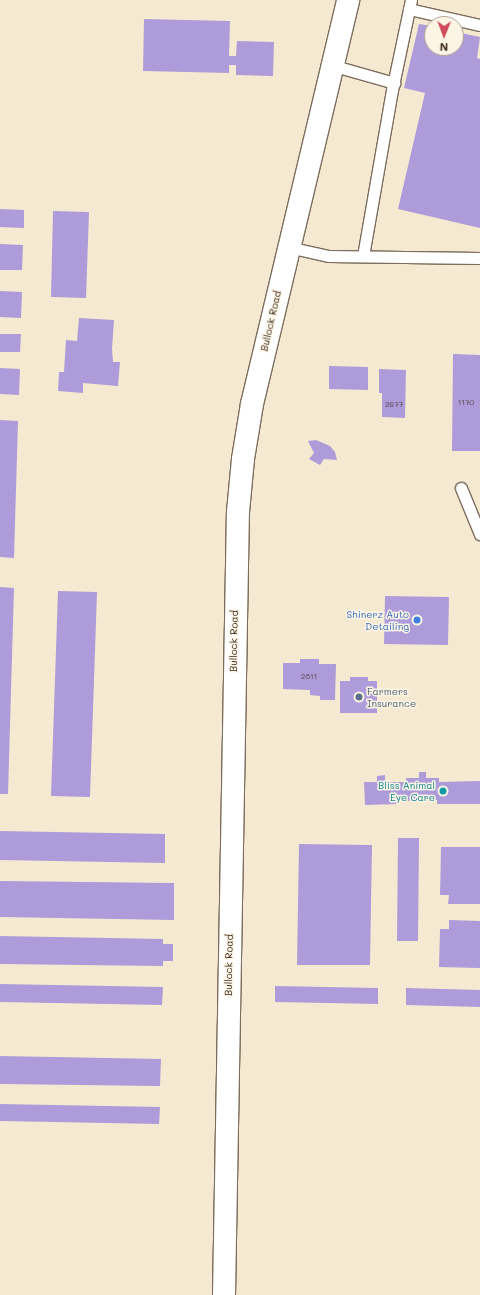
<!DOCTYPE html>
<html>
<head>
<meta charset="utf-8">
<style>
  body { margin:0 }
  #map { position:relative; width:480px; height:1295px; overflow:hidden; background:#f5ead1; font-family:Mali,sans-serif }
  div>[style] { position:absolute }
  .building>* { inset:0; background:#ad9cd9 }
  .roads { filter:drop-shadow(1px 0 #7c6d5d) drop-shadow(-1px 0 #7c6d5d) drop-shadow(0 1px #7c6d5d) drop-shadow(0 -1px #7c6d5d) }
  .service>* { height:11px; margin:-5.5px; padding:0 5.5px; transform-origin:5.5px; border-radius:5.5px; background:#fff }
  .tertiary>* { height:22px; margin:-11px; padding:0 11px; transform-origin:11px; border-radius:11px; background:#fff }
  .dots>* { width:11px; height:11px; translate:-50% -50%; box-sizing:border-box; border:2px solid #fcf5e5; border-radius:50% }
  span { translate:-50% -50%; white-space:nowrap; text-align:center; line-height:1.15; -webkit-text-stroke:3px #fcf5e5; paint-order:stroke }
  .number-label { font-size:8px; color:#58464d }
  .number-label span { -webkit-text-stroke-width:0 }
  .street-label { font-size:10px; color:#3b2a1e }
  .shop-label { font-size:10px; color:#366cbe }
  .right { translate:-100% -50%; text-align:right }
  .service-label { font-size:10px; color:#4e5e75 }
  .left { translate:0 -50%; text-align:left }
  .culture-label { font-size:10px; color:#0d838f }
  .north { position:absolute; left:424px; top:16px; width:40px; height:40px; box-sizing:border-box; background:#fcf5e5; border:1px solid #afa495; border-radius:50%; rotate:181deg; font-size:11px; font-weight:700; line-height:16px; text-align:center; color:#3b2a1e }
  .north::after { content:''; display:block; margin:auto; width:14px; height:18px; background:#d1495b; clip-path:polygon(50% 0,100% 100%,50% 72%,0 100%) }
</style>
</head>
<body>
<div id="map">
  <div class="building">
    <i style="clip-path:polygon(144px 19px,230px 21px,229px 56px,236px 56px,237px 41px,274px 42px,273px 76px,236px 75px,236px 65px,229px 65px,229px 73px,143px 71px)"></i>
    <i style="clip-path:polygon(419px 24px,432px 26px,432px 48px,456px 48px,456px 32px,480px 37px,477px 58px,480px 59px,480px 228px,398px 209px,425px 93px,404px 88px)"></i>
    <i style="clip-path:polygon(0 209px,24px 210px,24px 228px,0 227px)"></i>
    <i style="clip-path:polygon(53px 211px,89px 212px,86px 298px,51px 297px)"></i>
    <i style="clip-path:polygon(0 244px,23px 245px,22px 270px,0 270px)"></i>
    <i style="clip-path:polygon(0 291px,22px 292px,21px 318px,0 317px)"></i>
    <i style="clip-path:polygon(79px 318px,114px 320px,112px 349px,113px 362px,120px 362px,118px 386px,83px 383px,83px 393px,58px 391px,59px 372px,64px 372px,66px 340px,77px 341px)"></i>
    <i style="clip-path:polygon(0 334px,21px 334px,20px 352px,0 352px)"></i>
    <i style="clip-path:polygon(453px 354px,480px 355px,480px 451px,452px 451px)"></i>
    <i style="clip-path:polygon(329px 366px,368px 367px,368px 390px,329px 389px)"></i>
    <i style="clip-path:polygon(0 368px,20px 369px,19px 395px,0 394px)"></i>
    <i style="clip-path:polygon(379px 369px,406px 370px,405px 418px,382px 417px,382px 393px,379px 393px)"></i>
    <i style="clip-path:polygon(0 420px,18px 421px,14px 558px,0 557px)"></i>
    <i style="clip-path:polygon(316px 440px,330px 446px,335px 452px,337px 460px,324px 459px,320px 465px,309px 459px,314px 453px,308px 441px)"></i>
    <i style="clip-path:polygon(0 587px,14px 588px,8px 794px,0 794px)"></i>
    <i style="clip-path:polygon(58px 591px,97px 592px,90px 797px,51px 796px)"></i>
    <i style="clip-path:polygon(385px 596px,449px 597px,448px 645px,384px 644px)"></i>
    <i style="clip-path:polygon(300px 659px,319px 659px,319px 664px,336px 664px,335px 700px,320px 700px,320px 696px,310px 695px,310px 690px,283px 689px,283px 663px,300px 663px)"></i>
    <i style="clip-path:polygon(350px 677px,368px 677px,368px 681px,377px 681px,377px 713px,340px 713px,340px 681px,350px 681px)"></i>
    <i style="clip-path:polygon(419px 772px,426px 772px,426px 778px,439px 778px,439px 782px,480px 781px,480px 804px,437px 804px,437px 800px,398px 801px,398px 804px,365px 805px,364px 782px,377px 782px,377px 776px,385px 775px,385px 782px,406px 782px,406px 778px,419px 778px)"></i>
    <i style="clip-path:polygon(0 831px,165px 834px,165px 863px,0 860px)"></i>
    <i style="clip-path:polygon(398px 838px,419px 838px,418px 941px,397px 941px)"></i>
    <i style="clip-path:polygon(299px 844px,372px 845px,370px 965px,297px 965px)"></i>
    <i style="clip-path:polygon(441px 847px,480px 847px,480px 904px,448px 904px,449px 895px,440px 895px)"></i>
    <i style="clip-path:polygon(0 881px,174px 883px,174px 920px,0 917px)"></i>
    <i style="clip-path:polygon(449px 920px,480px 921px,480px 968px,439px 967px,440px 929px,449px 929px)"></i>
    <i style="clip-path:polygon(0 936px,163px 939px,163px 944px,173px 944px,173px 961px,163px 961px,163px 966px,0 964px)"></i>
    <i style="clip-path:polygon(0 984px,163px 987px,162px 1005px,0 1002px)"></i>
    <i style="clip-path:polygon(275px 986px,378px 988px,378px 1004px,275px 1002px)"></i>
    <i style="clip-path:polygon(406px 988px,480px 990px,480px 1007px,406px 1005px)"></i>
    <i style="clip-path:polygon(0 1056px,161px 1059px,160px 1086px,0 1084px)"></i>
    <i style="clip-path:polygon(0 1104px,160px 1107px,159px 1124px,0 1121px)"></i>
  </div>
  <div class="roads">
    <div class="service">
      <i style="left:409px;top:9px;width:73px;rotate:12.7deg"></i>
      <i style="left:331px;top:65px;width:66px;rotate:15.9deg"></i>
      <i style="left:288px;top:247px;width:42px;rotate:12.4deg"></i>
      <i style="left:329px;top:256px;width:151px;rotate:0.8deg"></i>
      <i style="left:363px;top:256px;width:169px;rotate:-80.1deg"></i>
      <i style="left:392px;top:90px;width:92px;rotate:-78.1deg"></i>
      <i style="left:461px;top:488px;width:50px;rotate:67.6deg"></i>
    </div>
    <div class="tertiary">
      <i style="left:224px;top:1295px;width:783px;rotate:-88.98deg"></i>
      <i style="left:238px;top:512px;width:53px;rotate:-84.6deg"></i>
      <i style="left:243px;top:459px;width:56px;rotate:-80.7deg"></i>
      <i style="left:252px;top:404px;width:415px;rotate:-76.6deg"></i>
    </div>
  </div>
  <div class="dots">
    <i style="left:417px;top:620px;background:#3f7fe0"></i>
    <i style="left:359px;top:697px;background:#5c6f8a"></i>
    <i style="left:443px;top:791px;background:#0f9aa8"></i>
  </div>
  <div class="number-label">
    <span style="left:466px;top:403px">1170</span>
    <span style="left:394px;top:405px">2677</span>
    <span style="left:309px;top:677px">2811</span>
  </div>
  <div class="street-label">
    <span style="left:271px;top:321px;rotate:-77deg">Bullock Road</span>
    <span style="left:234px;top:641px;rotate:-89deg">Bullock Road</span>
    <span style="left:229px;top:965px;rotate:-89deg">Bullock Road</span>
  </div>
  <div class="shop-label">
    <span class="right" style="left:409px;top:620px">Shinerz Auto<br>Detailing</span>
  </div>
  <div class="service-label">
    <span class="left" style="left:367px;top:697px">Farmers<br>Insurance</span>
  </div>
  <div class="culture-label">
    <span class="right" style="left:435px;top:791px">Bliss Animal<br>Eye Care</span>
  </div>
  <div class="north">N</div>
</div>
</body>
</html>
